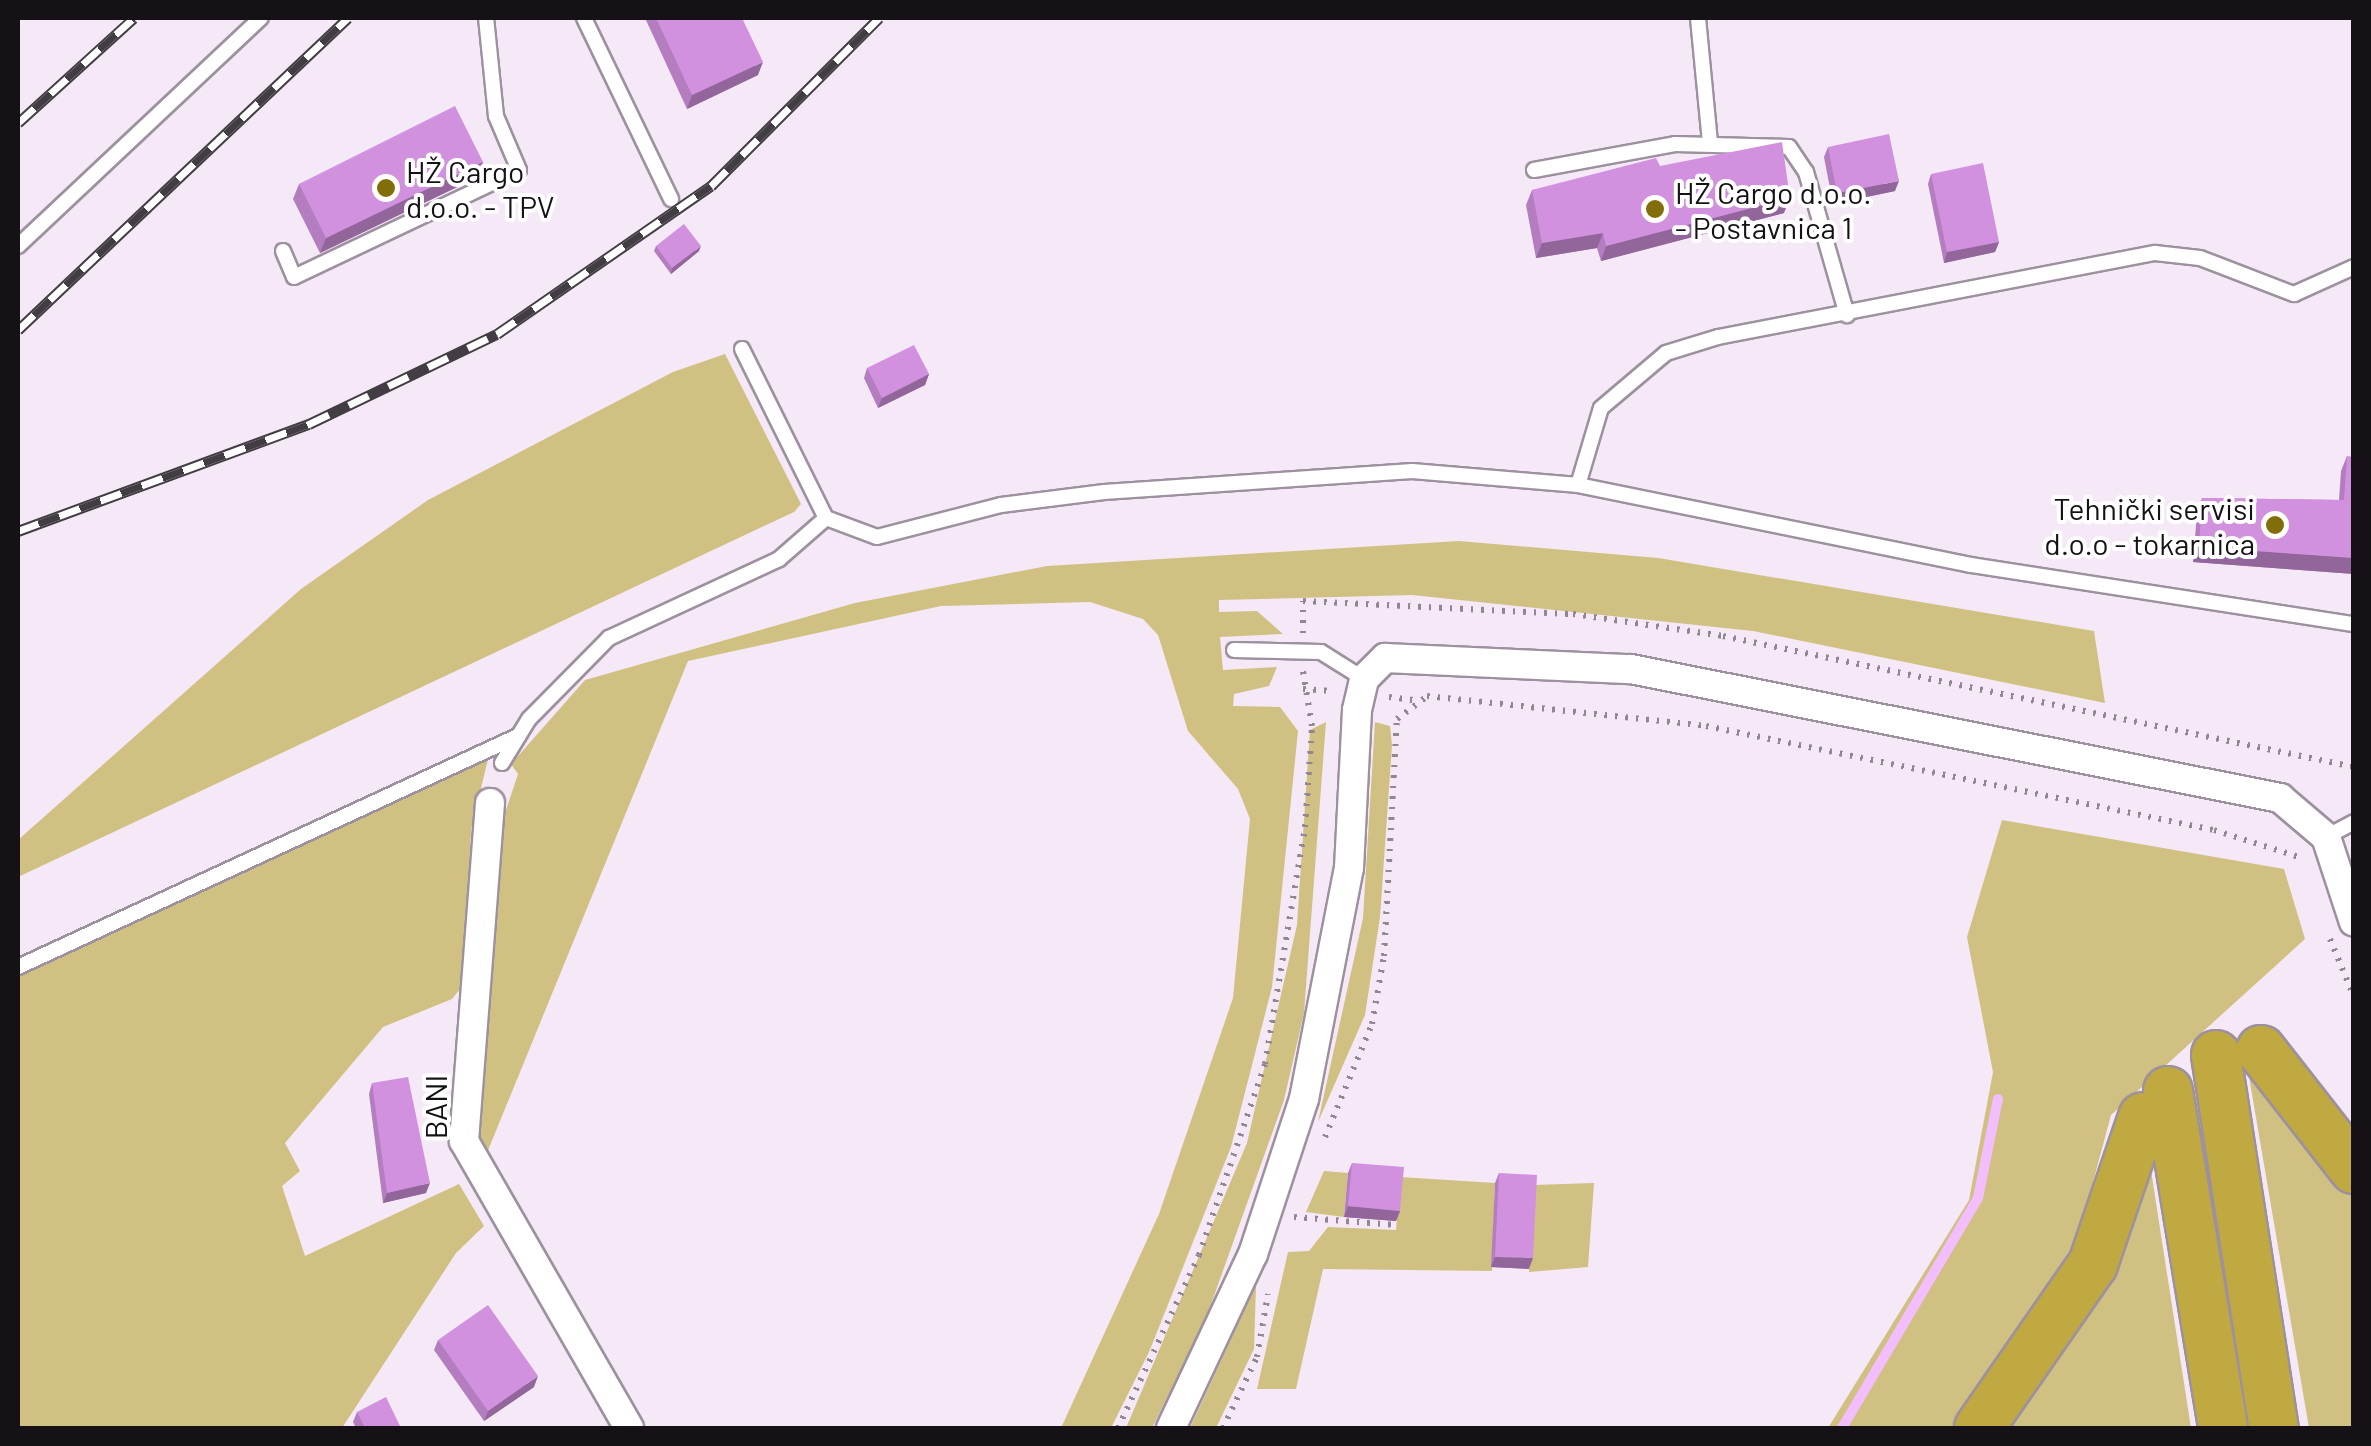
<!DOCTYPE html>
<html>
<head>
<meta charset="utf-8">
<style>
  body { margin:0 }
  #map { position:relative; width:2371px; height:1446px; overflow:hidden; background:#f5e8f7; font-family:Barlow,sans-serif }
  div>[style] { position:absolute }
  .green>* { inset:0; background:#d0c182 }
  .stream>* { height:10px; margin:-5px; padding:0 5px; transform-origin:5px; border-radius:5px; background:#f3befd }
  .path>* { height:6px; margin-top:-3px; transform-origin:0; background:repeating-linear-gradient(90deg,#908792 0 2.5px,transparent 0 10.5px) }
  .roads { filter:drop-shadow(2px 0 #9d919f) drop-shadow(-2px 0 #9d919f) drop-shadow(0 2px #9d919f) drop-shadow(0 -2px #9d919f) }
  .service>* { height:14px; margin:-7px; padding:0 7px; transform-origin:7px; border-radius:7px; background:#fff }
  .minor>* { height:28px; margin:-14px; padding:0 14px; transform-origin:14px; border-radius:14px; background:#fff }
  .motorway>* { height:48px; margin:-24px; padding:0 24px; transform-origin:24px; border-radius:24px; background:#c0a941 }
  .rail>* { height:11px; margin-top:-5.5px; transform-origin:0; background:repeating-linear-gradient(90deg,#fff 0 22px,#423c43 0 44px); box-sizing:border-box; border-block:2px solid #423c43 }
  .wall>* { inset:0; background:#b47dbf }
  .shaded-wall>* { inset:0; background:#92669b }
  .building>* { inset:0; background:#d191de }
  .dots>* { width:28px; height:28px; translate:-50% -50%; box-sizing:border-box; border:5px solid #fff; border-radius:50% }
  span { translate:-50% -50%; white-space:nowrap; text-align:center; line-height:1.15; -webkit-text-stroke:8px #fff; paint-order:stroke }
  .poi-label { font-size:30px; color:#151116 }
  .left { translate:0 -50%; text-align:left }
  .right { translate:-100% -50%; text-align:right }
  .street-label { font-size:30px; color:#151116 }
  .frame { position:absolute; inset:0; border:20px solid #151116; pointer-events:none }
</style>
</head>
<body>
<div id="map">
  <div class="green">
    <i style="clip-path:polygon(725px 354px,801px 504px,794px 512px,18px 877px,18px 840px,301px 589px,428px 500px,673px 372px)"></i>
    <i style="clip-path:polygon(1459px 541px,1658px 558px,2094px 631px,2105px 703px,1753px 631px,1412px 595px,1219px 600px,1219px 612px,1257px 611px,1283px 634px,1220px 637px,1223px 670px,1277px 667px,1269px 686px,1234px 694px,1233px 706px,1280px 707px,1298px 731px,1272px 987px,1231px 1147px,1149px 1352px,1111px 1428px,1061px 1428px,1159px 1214px,1233px 998px,1250px 819px,1238px 789px,1188px 731px,1158px 635px,1143px 619px,1090px 602px,941px 606px,688px 661px,480px 1170px,472px 1138px,495px 843px,518px 774px,511px 764px,585px 680px,855px 603px,1047px 566px)"></i>
    <i style="clip-path:polygon(1326px 722px,1304px 1013px,1284px 1100px,1205px 1321px,1152px 1428px,1126px 1428px,1247px 1143px,1297px 925px,1310px 730px)"></i>
    <i style="clip-path:polygon(1375px 722px,1390px 726px,1392px 745px,1380px 917px,1365px 1015px,1318px 1122px,1363px 918px)"></i>
    <i style="clip-path:polygon(489px 755px,471px 830px,464px 984px,452px 999px,383px 1027px,285px 1143px,300px 1171px,282px 1186px,305px 1256px,459px 1184px,484px 1226px,456px 1253px,342px 1428px,18px 1428px,18px 975px)"></i>
    <i style="clip-path:polygon(2002px 820px,2284px 869px,2305px 939px,2111px 1115px,2078px 1238px,1952px 1428px,1828px 1428px,1969px 1200px,1993px 1072px,1967px 937px)"></i>
    <i style="clip-path:polygon(2246px 1059px,2353px 1189px,2353px 1428px,2309px 1428px)"></i>
    <i style="clip-path:polygon(2150px 1164px,2191px 1428px,2002px 1428px,2109px 1273px)"></i>
    <i style="clip-path:polygon(1324px 1171px,1348px 1173px,1344px 1217px,1306px 1212px)"></i>
    <i style="clip-path:polygon(1400px 1177px,1495px 1183px,1492px 1271px,1323px 1269px,1296px 1389px,1257px 1389px,1288px 1252px,1309px 1251px,1328px 1227px,1396px 1230px)"></i>
    <i style="clip-path:polygon(1594px 1183px,1588px 1267px,1529px 1272px,1533px 1185px)"></i>
    <i style="clip-path:polygon(1256px 1285px,1254px 1349px,1216px 1428px,1190px 1428px)"></i>
  </div>
  <div class="stream">
    <i style="left:1842px;top:1428px;width:267px;rotate:-59.4deg"></i>
    <i style="left:1978px;top:1198px;width:101px;rotate:-78.6deg"></i>
  </div>
  <div class="path">
    <i style="left:1303px;top:633px;width:32px;rotate:-90deg"></i>
    <i style="left:1303px;top:601px;width:270px;rotate:2.8deg"></i>
    <i style="left:1573px;top:614px;width:152px;rotate:8.3deg"></i>
    <i style="left:1723px;top:636px;width:644px;rotate:11.73deg"></i>
    <i style="left:1303px;top:689px;width:29px;rotate:4deg"></i>
    <i style="left:1389px;top:697px;width:26px;rotate:7deg"></i>
    <i style="left:2330px;top:939px;width:63px;rotate:67.5deg"></i>
    <i style="left:1325px;top:1137px;width:122px;rotate:-67.4deg"></i>
    <i style="left:1372px;top:1024px;width:69px;rotate:-80deg"></i>
    <i style="left:1384px;top:956px;width:237px;rotate:-86.9deg"></i>
    <i style="left:1397px;top:719px;width:38px;rotate:-37deg"></i>
    <i style="left:1427px;top:696px;width:281px;rotate:6.1deg"></i>
    <i style="left:1706px;top:726px;width:519px;rotate:11.57deg"></i>
    <i style="left:2214px;top:830px;width:89px;rotate:17.6deg"></i>
    <i style="left:1294px;top:1217px;width:102px;rotate:4.5deg"></i>
    <i style="left:1118px;top:1428px;width:191px;rotate:-64.9deg"></i>
    <i style="left:1199px;top:1255px;width:202px;rotate:-70.9deg"></i>
    <i style="left:1265px;top:1064px;width:240px;rotate:-80.4deg"></i>
    <i style="left:1305px;top:827px;width:101px;rotate:-86deg"></i>
    <i style="left:1312px;top:726px;width:56px;rotate:-99.3deg"></i>
    <i style="left:1223px;top:1428px;width:79px;rotate:-64.4deg"></i>
    <i style="left:1257px;top:1357px;width:64px;rotate:-80.1deg"></i>
  </div>
  <div class="roads">
    <div class="service">
      <i style="left:584px;top:18px;width:201px;rotate:64.3deg"></i>
      <i style="left:1698px;top:18px;width:126px;rotate:84.5deg"></i>
      <i style="left:1534px;top:170px;width:143px;rotate:-10.4deg"></i>
      <i style="left:1675px;top:144px;width:114px;rotate:1.5deg"></i>
      <i style="left:1789px;top:147px;width:30px;rotate:56deg"></i>
      <i style="left:1806px;top:172px;width:149px;rotate:74deg"></i>
      <i style="left:18px;top:246px;width:333px;rotate:-43.2deg"></i>
      <i style="left:283px;top:251px;width:28px;rotate:67deg"></i>
      <i style="left:294px;top:277px;width:249px;rotate:-25.4deg"></i>
      <i style="left:519px;top:170px;width:59px;rotate:-113.1deg"></i>
      <i style="left:496px;top:116px;width:99px;rotate:-95.8deg"></i>
      <i style="left:742px;top:349px;width:189px;rotate:63.6deg"></i>
      <i style="left:826px;top:518px;width:54px;rotate:20.4deg"></i>
      <i style="left:877px;top:537px;width:128px;rotate:-14.5deg"></i>
      <i style="left:1001px;top:505px;width:104px;rotate:-7.2deg"></i>
      <i style="left:1104px;top:492px;width:309px;rotate:-3.9deg"></i>
      <i style="left:1412px;top:471px;width:167px;rotate:4.8deg"></i>
      <i style="left:1578px;top:485px;width:401px;rotate:11.5deg"></i>
      <i style="left:1971px;top:565px;width:388px;rotate:8.8deg"></i>
      <i style="left:1578px;top:485px;width:80px;rotate:-73.4deg"></i>
      <i style="left:1601px;top:408px;width:85px;rotate:-40.2deg"></i>
      <i style="left:1666px;top:353px;width:54px;rotate:-17.1deg"></i>
      <i style="left:1718px;top:337px;width:445px;rotate:-10.9deg"></i>
      <i style="left:2155px;top:253px;width:45px;rotate:6.3deg"></i>
      <i style="left:2200px;top:258px;width:101px;rotate:21deg"></i>
      <i style="left:2294px;top:294px;width:66px;rotate:-24.2deg"></i>
      <i style="left:1234px;top:650px;width:87px;rotate:1.3deg"></i>
      <i style="left:1321px;top:652px;width:51px;rotate:32.1deg"></i>
      <i style="left:502px;top:763px;width:52px;rotate:-58.5deg"></i>
      <i style="left:529px;top:719px;width:114px;rotate:-45.4deg"></i>
      <i style="left:609px;top:638px;width:187px;rotate:-24.9deg"></i>
      <i style="left:779px;top:559px;width:62px;rotate:-41.1deg"></i>
      <i style="left:2326px;top:837px;width:32px;rotate:-28deg"></i>
      <i style="left:18px;top:967px;width:551px;rotate:-24.8deg"></i>
    </div>
    <div class="minor">
      <i style="left:490px;top:803px;width:339px;rotate:94.4deg"></i>
      <i style="left:464px;top:1141px;width:331px;rotate:60.1deg"></i>
      <i style="left:1171px;top:1428px;width:192px;rotate:-64.8deg"></i>
      <i style="left:1253px;top:1254px;width:163px;rotate:-71.8deg"></i>
      <i style="left:1304px;top:1099px;width:235px;rotate:-79deg"></i>
      <i style="left:1349px;top:868px;width:158px;rotate:-87.1deg"></i>
      <i style="left:1357px;top:710px;width:32px;rotate:-77deg"></i>
      <i style="left:1364px;top:679px;width:30px;rotate:-45deg"></i>
      <i style="left:1385px;top:658px;width:246px;rotate:2.6deg"></i>
      <i style="left:1631px;top:669px;width:662px;rotate:11.24deg"></i>
      <i style="left:2280px;top:798px;width:60px;rotate:40.3deg"></i>
      <i style="left:2326px;top:837px;width:89px;rotate:71.8deg"></i>
    </div>
    <div class="motorway">
      <i style="left:2261px;top:1050px;width:151px;rotate:52deg"></i>
      <i style="left:2216px;top:1055px;width:377px;rotate:81.2deg"></i>
      <i style="left:2168px;top:1091px;width:341px;rotate:80.7deg"></i>
      <i style="left:1979px;top:1428px;width:200px;rotate:-55.2deg"></i>
      <i style="left:2093px;top:1264px;width:155px;rotate:-71.2deg"></i>
    </div>
  </div>
  <div class="rail">
    <i style="left:18px;top:123px;width:156px;rotate:-42.2deg"></i>
    <i style="left:18px;top:330px;width:454px;rotate:-43.4deg"></i>
    <i style="left:18px;top:531px;width:310px;rotate:-20.2deg"></i>
    <i style="left:309px;top:424px;width:208px;rotate:-25.6deg"></i>
    <i style="left:497px;top:334px;width:260px;rotate:-34.7deg"></i>
    <i style="left:711px;top:186px;width:238px;rotate:-45deg"></i>
  </div>
  <div class="wall">
    <i style="clip-path:polygon(645px 18px,742px 18px,758px 75px,687px 109px)"></i>
    <i style="clip-path:polygon(1828px 147px,1895px 191px,1833px 204px,1824px 157px)"></i>
    <i style="clip-path:polygon(483px 162px,478px 177px,320px 253px,293px 199px,299px 184px)"></i>
    <i style="clip-path:polygon(1660px 166px,1784px 213px,1601px 261px,1597px 248px,1536px 258px,1526px 205px,1532px 190px)"></i>
    <i style="clip-path:polygon(1931px 174px,1999px 242px,1995px 252px,1944px 263px,1928px 184px)"></i>
    <i style="clip-path:polygon(656px 246px,699px 251px,671px 274px,654px 251px)"></i>
    <i style="clip-path:polygon(867px 368px,929px 374px,925px 385px,878px 408px,864px 378px)"></i>
    <i style="clip-path:polygon(2347px 456px,2354px 574px,2193px 562px,2197px 513px,2202px 498px,2339px 500px,2341px 471px)"></i>
    <i style="clip-path:polygon(372px 1083px,426px 1193px,383px 1203px,369px 1094px)"></i>
    <i style="clip-path:polygon(1352px 1163px,1400px 1211px,1396px 1221px,1344px 1217px,1348px 1173px)"></i>
    <i style="clip-path:polygon(1499px 1173px,1529px 1269px,1491px 1267px,1495px 1183px)"></i>
    <i style="clip-path:polygon(438px 1340px,534px 1387px,484px 1421px,434px 1350px)"></i>
    <i style="clip-path:polygon(357px 1412px,401px 1428px,356px 1428px,353px 1422px)"></i>
  </div>
  <div class="shaded-wall">
    <i style="clip-path:polygon(763px 62px,758px 75px,687px 109px,692px 95px)"></i>
    <i style="clip-path:polygon(483px 162px,478px 177px,320px 253px,326px 238px)"></i>
    <i style="clip-path:polygon(1899px 181px,1895px 191px,1833px 204px,1837px 193px)"></i>
    <i style="clip-path:polygon(1790px 198px,1784px 213px,1601px 261px,1606px 246px)"></i>
    <i style="clip-path:polygon(1603px 233px,1597px 248px,1536px 258px,1542px 243px)"></i>
    <i style="clip-path:polygon(1999px 242px,1995px 252px,1944px 263px,1947px 252px)"></i>
    <i style="clip-path:polygon(701px 246px,699px 251px,671px 274px,672px 268px)"></i>
    <i style="clip-path:polygon(929px 374px,925px 385px,878px 408px,882px 398px)"></i>
    <i style="clip-path:polygon(2199px 547px,2354px 558px,2354px 574px,2193px 562px)"></i>
    <i style="clip-path:polygon(430px 1183px,426px 1193px,383px 1203px,387px 1193px)"></i>
    <i style="clip-path:polygon(1348px 1206px,1400px 1211px,1396px 1221px,1344px 1217px)"></i>
    <i style="clip-path:polygon(1495px 1257px,1533px 1258px,1529px 1269px,1491px 1267px)"></i>
    <i style="clip-path:polygon(538px 1376px,534px 1387px,484px 1421px,488px 1411px)"></i>
  </div>
  <div class="building">
    <i style="clip-path:polygon(656px 18px,742px 18px,763px 62px,692px 95px)"></i>
    <i style="clip-path:polygon(455px 106px,483px 162px,326px 238px,299px 184px)"></i>
    <i style="clip-path:polygon(1889px 134px,1899px 181px,1837px 193px,1828px 147px)"></i>
    <i style="clip-path:polygon(1782px 142px,1790px 198px,1606px 246px,1603px 233px,1542px 243px,1532px 190px,1656px 158px,1660px 166px)"></i>
    <i style="clip-path:polygon(1983px 163px,1999px 242px,1947px 252px,1931px 174px)"></i>
    <i style="clip-path:polygon(684px 224px,701px 246px,672px 268px,656px 246px)"></i>
    <i style="clip-path:polygon(914px 345px,929px 374px,882px 398px,867px 368px)"></i>
    <i style="clip-path:polygon(2347px 456px,2354px 457px,2354px 558px,2199px 547px,2202px 498px,2344px 500px)"></i>
    <i style="clip-path:polygon(408px 1077px,430px 1183px,387px 1193px,372px 1083px)"></i>
    <i style="clip-path:polygon(1352px 1163px,1404px 1167px,1400px 1211px,1348px 1206px)"></i>
    <i style="clip-path:polygon(1499px 1173px,1537px 1175px,1533px 1258px,1495px 1257px)"></i>
    <i style="clip-path:polygon(488px 1305px,538px 1376px,488px 1411px,438px 1340px)"></i>
    <i style="clip-path:polygon(386px 1397px,401px 1428px,365px 1428px,357px 1412px)"></i>
  </div>
  <div class="dots">
    <i style="left:386px;top:188px;background:#816e0b"></i>
    <i style="left:1655px;top:209px;background:#816e0b"></i>
    <i style="left:2275px;top:525px;background:#816e0b"></i>
  </div>
  <div class="poi-label">
    <span class="left" style="left:406px;top:188px">HŽ Cargo<br>d.o.o. - TPV</span>
    <span class="left" style="left:1675px;top:209px">HŽ Cargo d.o.o.<br>- Postavnica 1</span>
    <span class="right" style="left:2255px;top:525px">Tehnički servisi<br>d.o.o - tokarnica</span>
  </div>
  <div class="street-label">
    <span style="left:435px;top:1107px;rotate:-90deg">BANI</span>
  </div>
  <div class="frame"></div>
</div>
</body>
</html>
